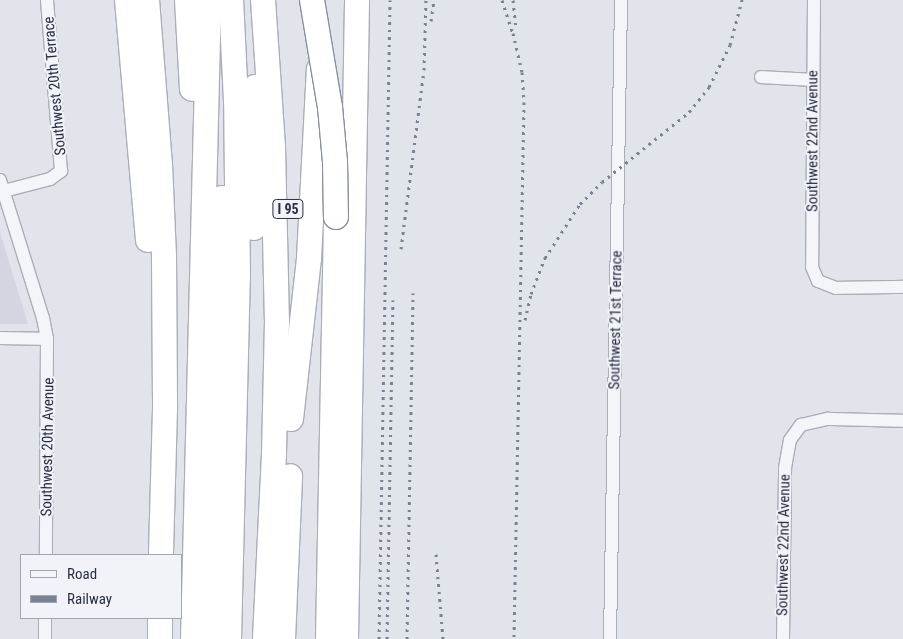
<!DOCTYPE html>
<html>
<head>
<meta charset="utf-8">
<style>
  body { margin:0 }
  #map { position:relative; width:903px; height:639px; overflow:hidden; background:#e1e4eb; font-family:"Roboto Condensed",sans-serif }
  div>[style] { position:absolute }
  .built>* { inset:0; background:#d3d6e0 }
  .roads { filter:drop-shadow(1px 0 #aaaeb9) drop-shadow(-1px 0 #aaaeb9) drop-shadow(0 1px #aaaeb9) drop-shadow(0 -1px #aaaeb9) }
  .street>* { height:12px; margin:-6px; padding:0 6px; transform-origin:6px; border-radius:6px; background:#f4f5f9 }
  .highway>* { height:24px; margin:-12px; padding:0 12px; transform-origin:12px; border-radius:12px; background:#fff }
  .rail>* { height:3px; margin-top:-1.5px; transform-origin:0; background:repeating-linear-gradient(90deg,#7a8195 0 2.5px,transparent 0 7.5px) }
  .bridges { filter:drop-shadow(1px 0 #888fa2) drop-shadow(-1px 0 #888fa2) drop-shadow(0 1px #888fa2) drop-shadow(0 -1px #888fa2) }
  .highway-bridge>* { height:24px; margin:-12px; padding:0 12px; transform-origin:12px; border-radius:12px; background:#fff }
  span { translate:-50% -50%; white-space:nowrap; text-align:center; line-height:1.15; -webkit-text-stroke:4px #f1f3f8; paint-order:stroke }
  .shield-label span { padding:1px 4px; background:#f1f3f8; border:1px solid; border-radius:4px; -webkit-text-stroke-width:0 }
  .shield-label { font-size:14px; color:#292f43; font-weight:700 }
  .street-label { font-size:15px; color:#292f43 }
  .legend { position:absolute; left:20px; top:554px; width:162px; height:65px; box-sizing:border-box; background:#f1f3f8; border:1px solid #a1a5b0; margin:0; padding:6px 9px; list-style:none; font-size:15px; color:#292f43 }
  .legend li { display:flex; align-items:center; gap:10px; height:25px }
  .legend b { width:25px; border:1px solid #a1a5b0 }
</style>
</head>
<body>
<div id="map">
  <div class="built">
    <i style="clip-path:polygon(0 232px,28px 324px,0 324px)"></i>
  </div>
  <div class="roads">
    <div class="street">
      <i style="left:814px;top:0;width:267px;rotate:90.4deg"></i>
      <i style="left:812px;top:267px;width:15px;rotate:67deg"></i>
      <i style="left:818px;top:281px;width:19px;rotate:21deg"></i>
      <i style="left:836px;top:288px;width:67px;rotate:-0.9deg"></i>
      <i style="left:761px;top:77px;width:52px;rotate:3.3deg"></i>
      <i style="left:0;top:180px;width:145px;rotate:72.7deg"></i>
      <i style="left:43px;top:318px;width:21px;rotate:79deg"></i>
      <i style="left:47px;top:339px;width:216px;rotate:90.3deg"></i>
      <i style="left:4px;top:191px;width:48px;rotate:-14.6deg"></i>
      <i style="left:50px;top:179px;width:14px;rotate:-36deg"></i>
      <i style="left:61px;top:171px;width:172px;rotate:-94.7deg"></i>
      <i style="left:0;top:338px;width:47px;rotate:1.2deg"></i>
      <i style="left:45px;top:639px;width:21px;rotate:-90deg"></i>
      <i style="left:610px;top:639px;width:639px;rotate:-89.01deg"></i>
      <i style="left:783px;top:639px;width:171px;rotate:-89.3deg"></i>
      <i style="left:785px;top:468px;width:28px;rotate:-80deg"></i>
      <i style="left:790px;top:440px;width:19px;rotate:-54deg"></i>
      <i style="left:801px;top:425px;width:28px;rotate:-13deg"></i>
      <i style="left:828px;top:419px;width:75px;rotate:1.5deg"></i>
    </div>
    <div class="highway">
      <i style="left:127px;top:0;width:241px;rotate:85deg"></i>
      <i style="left:147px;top:0;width:165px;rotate:85.5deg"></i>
      <i style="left:160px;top:164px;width:93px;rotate:87.5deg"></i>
      <i style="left:164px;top:257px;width:152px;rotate:89.6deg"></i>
      <i style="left:165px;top:409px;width:146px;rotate:91.6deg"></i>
      <i style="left:187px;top:0;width:89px;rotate:86.8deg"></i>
      <i style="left:263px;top:0;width:147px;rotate:86.1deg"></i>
      <i style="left:273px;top:147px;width:174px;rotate:88.7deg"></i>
      <i style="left:277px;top:321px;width:133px;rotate:91.3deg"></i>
      <i style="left:274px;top:454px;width:185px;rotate:92.8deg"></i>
      <i style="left:254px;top:228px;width:141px;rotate:-89.6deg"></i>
      <i style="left:291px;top:419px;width:162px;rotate:-83.6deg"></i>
      <i style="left:309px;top:258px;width:189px;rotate:-87deg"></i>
      <i style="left:160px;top:639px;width:21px;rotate:-90deg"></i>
      <i style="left:193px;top:639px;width:639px;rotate:-88.57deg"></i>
      <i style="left:212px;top:639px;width:441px;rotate:-88.7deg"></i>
      <i style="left:229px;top:639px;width:361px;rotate:-88.6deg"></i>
      <i style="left:238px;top:278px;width:177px;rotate:-90.6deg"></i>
      <i style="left:236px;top:101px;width:101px;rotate:-92.8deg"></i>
      <i style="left:283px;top:639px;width:163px;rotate:-87.5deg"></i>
      <i style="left:328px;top:639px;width:422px;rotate:-88.9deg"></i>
      <i style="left:346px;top:639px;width:639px;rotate:-89.01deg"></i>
    </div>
  </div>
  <div class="rail">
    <i style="left:502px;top:0;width:35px;rotate:72deg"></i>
    <i style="left:513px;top:33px;width:40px;rotate:77deg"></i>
    <i style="left:522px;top:72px;width:30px;rotate:86deg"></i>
    <i style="left:524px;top:102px;width:537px;rotate:91.07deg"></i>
    <i style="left:513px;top:0;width:28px;rotate:84deg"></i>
    <i style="left:431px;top:21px;width:21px;rotate:-82deg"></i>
    <i style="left:401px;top:249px;width:180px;rotate:-82.7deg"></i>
    <i style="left:424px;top:70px;width:70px;rotate:-88.4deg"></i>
    <i style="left:525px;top:320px;width:27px;rotate:-77deg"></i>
    <i style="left:531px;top:294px;width:39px;rotate:-69deg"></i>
    <i style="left:545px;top:258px;width:64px;rotate:-57.1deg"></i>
    <i style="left:580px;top:204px;width:31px;rotate:-45deg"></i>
    <i style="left:602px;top:182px;width:112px;rotate:-38.8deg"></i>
    <i style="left:689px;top:112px;width:32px;rotate:-51deg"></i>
    <i style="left:709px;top:87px;width:47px;rotate:-63.4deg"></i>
    <i style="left:730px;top:45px;width:47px;rotate:-75.1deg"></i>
    <i style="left:436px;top:554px;width:85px;rotate:85.3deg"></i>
    <i style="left:379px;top:639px;width:639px;rotate:-89.01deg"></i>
    <i style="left:387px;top:639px;width:339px;rotate:-89deg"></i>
    <i style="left:407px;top:639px;width:346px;rotate:-89deg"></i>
  </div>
  <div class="bridges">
    <div class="highway-bridge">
      <i style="left:312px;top:0;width:109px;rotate:80.5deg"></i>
      <i style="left:330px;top:107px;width:55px;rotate:84.8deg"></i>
      <i style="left:335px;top:162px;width:55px;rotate:89deg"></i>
    </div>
  </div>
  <div class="shield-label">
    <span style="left:288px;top:209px">I 95</span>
  </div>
  <div class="street-label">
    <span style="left:55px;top:86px;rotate:-95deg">Southwest 20th Terrace</span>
    <span style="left:813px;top:141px;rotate:-90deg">Southwest 22nd Avenue</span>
    <span style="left:616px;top:320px;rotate:-89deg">Southwest 21st Terrace</span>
    <span style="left:48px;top:447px;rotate:-89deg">Southwest 20th Avenue</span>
    <span style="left:784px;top:545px;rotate:-89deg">Southwest 22nd Avenue</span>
  </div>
  <ul class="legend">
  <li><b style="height:6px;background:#f4f5f9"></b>Road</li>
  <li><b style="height:6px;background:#7a8195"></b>Railway</li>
  </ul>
</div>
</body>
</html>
